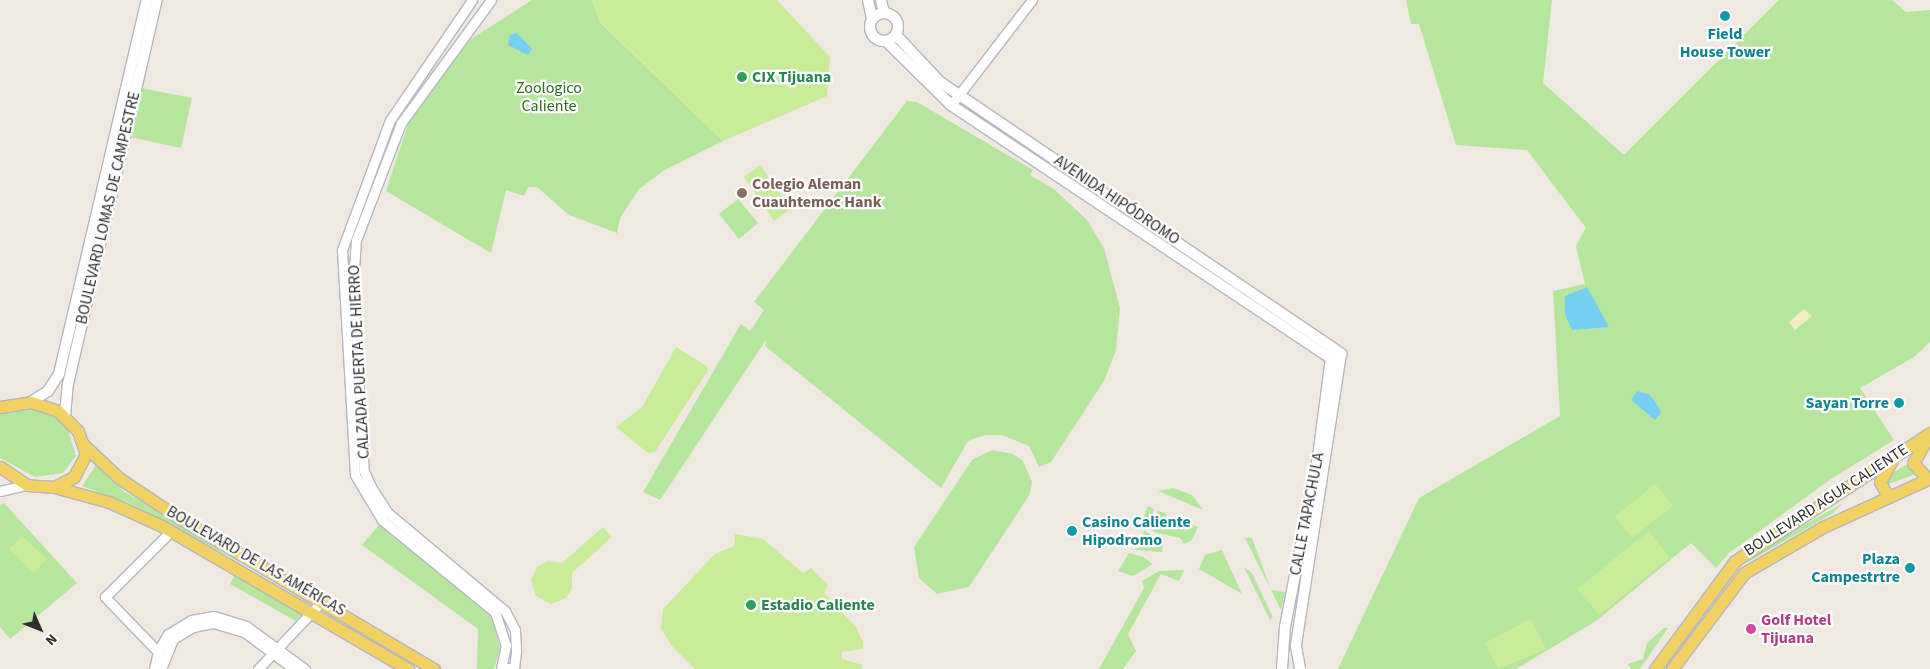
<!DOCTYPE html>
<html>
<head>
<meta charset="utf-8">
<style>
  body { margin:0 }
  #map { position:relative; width:1930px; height:669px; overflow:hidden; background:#efe9e1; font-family:"Source Sans 3",sans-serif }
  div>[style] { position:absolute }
  .green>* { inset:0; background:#b6e59e }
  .sand>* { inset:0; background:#f3ecc5 }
  .pitch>* { inset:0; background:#c9ec9a }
  .water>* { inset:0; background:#75cff0 }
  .roads { filter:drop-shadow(1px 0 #b4b7c1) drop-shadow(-1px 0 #b4b7c1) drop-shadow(0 1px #b4b7c1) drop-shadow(0 -1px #b4b7c1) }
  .tertiary>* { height:9px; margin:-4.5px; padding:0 4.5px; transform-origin:4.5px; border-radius:4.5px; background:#fff }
  .secondary>* { height:10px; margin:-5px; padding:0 5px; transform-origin:5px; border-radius:5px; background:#fff }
  .secondary>.ring { margin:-5px; padding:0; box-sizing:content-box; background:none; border:10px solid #fff; border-radius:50% }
  .primary>* { height:11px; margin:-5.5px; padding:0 5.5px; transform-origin:5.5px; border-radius:5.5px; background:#f2d163 }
  .dots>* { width:14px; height:14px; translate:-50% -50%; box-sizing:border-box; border:2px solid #fff; border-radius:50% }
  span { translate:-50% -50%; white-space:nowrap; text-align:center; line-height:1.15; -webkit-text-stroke:4.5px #fff; paint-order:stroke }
  .culture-label { font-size:16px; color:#0d838f; font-weight:700 }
  .right { translate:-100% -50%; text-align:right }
  .left { translate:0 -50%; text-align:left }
  .leisure-label { font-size:16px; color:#27864d; font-weight:700 }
  .park-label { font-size:16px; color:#2c6e1b }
  .education-label { font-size:16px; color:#785e54; font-weight:700 }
  .street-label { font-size:16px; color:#2e2e2e }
  .hotel-label { font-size:16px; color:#b23c85; font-weight:700 }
  .north { position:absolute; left:15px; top:604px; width:50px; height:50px; -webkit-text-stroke:4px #fff; paint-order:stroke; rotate:134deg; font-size:14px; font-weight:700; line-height:20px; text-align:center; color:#2e2e2e }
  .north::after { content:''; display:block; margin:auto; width:18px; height:22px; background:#2e2e2e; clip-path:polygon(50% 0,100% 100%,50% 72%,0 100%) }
</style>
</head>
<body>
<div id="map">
  <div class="green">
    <i style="clip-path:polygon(532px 0,592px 0,600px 22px,723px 141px,663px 171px,639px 189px,620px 218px,617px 233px,569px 215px,537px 187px,528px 187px,524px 196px,506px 190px,491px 253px,386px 191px,410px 118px,468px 41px)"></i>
    <i style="clip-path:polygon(1406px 0,1552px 0,1543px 83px,1624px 155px,1779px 0,1892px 0,1906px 12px,1930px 10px,1930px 342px,1914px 357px,1860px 388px,1894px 440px,1831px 479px,1729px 553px,1716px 568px,1691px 543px,1596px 621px,1516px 669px,1338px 669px,1419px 498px,1560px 416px,1553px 291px,1585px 284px,1576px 246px,1586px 228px,1527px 150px,1456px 145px,1419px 24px,1411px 24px)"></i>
    <i style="clip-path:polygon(141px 88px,192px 98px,181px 148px,130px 137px)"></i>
    <i style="clip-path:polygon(907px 101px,917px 102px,1033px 170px,1030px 175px,1054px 189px,1087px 220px,1104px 248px,1120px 308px,1116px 350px,1104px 381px,1051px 462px,1039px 467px,1029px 446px,1002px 435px,985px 435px,968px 441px,941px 488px,765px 346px,766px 340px,660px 500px,643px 492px,741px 324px,750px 331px,764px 310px,754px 302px)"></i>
    <i style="clip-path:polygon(738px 199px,758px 223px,739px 239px,719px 214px)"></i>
    <i style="clip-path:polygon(19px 404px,53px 414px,68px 430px,76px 456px,63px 473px,35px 477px,0 458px,0 409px)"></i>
    <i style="clip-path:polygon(992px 450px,1013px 454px,1023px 461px,1032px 482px,1030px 494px,969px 587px,937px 594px,919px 578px,914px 547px,972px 460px)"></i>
    <i style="clip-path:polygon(1909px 463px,1916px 474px,1886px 485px,1886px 477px)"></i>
    <i style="clip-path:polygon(96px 465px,125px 492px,287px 582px,268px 577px,133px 505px,82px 486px)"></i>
    <i style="clip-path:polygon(1173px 488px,1192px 495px,1203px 510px,1158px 491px)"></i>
    <i style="clip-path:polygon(4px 503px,77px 583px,10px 639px,0 627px,0 505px)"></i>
    <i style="clip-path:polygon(1843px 503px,1832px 514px,1746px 563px,1760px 550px)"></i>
    <i style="clip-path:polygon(1148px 506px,1154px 509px,1151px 521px,1158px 511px,1167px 514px,1163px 525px,1170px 516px,1178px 519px,1173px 531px,1182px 521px,1188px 523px,1183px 534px,1191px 524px,1198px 527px,1191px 541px,1184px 544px,1180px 538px,1154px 532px,1143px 518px)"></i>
    <i style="clip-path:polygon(379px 525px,493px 618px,500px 649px,494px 669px,477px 669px,478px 629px,362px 545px)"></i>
    <i style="clip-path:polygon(1144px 530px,1163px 544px,1162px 552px,1135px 550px,1141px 545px)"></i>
    <i style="clip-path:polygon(1245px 538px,1252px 538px,1271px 590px,1285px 592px,1281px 610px)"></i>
    <i style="clip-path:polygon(1222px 550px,1242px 594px,1199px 569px,1205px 555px)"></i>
    <i style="clip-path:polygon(1129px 553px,1143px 557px,1153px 564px,1133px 576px,1118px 571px)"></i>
    <i style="clip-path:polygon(1244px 567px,1252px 573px,1273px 618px,1270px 620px)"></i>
    <i style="clip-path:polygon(1184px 570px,1179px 581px,1161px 574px,1128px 634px,1136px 651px,1123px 669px,1099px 669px,1144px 588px,1142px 581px,1159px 571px)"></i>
    <i style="clip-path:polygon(235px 574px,303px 613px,296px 621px,230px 584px)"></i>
    <i style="clip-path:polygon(1664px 628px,1668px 628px,1640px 669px,1631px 669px,1628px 664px,1643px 659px,1647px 643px)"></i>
  </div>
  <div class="sand">
    <i style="clip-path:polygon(1804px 309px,1812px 316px,1795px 330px,1789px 322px)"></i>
  </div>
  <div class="pitch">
    <i style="clip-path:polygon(592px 0,777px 0,830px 57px,827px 96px,723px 141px,600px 21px)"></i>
    <i style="clip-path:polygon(760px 165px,791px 209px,774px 221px,744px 177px)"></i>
    <i style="clip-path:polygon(676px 347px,708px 367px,707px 372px,655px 452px,648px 453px,616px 427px,642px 407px)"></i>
    <i style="clip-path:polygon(1655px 484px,1673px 506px,1632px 538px,1615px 517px)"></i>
    <i style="clip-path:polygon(603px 527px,612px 537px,572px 573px,572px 589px,566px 598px,551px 604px,536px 596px,531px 580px,537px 567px,548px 561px,562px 563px)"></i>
    <i style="clip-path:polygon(1649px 531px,1670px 558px,1599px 615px,1577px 589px)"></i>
    <i style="clip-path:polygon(735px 534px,763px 539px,803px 573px,811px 568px,828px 585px,824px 593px,856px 627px,863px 642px,863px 649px,842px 652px,842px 659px,863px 665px,862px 669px,695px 669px,672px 646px,661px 629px,663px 609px,715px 554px,734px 546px)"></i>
    <i style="clip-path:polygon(22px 536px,47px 559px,34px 573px,9px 549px)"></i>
    <i style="clip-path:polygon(1531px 619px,1546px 649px,1498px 669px,1485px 643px)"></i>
  </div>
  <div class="water">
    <i style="clip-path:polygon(517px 33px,532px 49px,528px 55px,508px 45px,510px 35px)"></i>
    <i style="clip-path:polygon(1587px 287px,1609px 327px,1572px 330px,1565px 314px,1565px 296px)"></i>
    <i style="clip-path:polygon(1637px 391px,1650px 395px,1658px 406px,1661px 413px,1655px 420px,1631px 400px)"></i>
  </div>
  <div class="roads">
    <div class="tertiary">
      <i style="left:472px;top:0;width:145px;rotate:124.3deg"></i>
      <i style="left:390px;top:120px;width:139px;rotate:110.3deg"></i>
      <i style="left:342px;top:250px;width:225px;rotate:86.7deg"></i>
      <i style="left:355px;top:475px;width:52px;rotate:59deg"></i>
      <i style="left:382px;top:520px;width:146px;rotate:39.2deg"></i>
      <i style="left:495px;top:612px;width:35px;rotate:72deg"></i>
      <i style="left:506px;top:645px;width:25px;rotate:102deg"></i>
      <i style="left:491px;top:0;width:152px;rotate:126.2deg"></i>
      <i style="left:401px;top:123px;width:125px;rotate:111deg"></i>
      <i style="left:356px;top:240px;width:43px;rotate:94deg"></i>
      <i style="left:353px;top:283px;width:188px;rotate:86.7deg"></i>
      <i style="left:364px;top:471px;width:17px;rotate:66deg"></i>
      <i style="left:371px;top:487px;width:31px;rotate:57deg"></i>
      <i style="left:388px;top:513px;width:153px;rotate:39.9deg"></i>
      <i style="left:505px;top:611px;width:21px;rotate:62deg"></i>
      <i style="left:515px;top:630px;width:22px;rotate:87deg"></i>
      <i style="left:516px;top:652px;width:17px;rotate:97deg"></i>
      <i style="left:514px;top:669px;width:12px;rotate:-171deg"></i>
      <i style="left:951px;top:105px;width:133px;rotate:-52.4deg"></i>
      <i style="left:0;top:491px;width:28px;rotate:-13deg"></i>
      <i style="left:161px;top:655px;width:81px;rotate:-134deg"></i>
      <i style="left:105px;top:597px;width:93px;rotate:-45deg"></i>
      <i style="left:154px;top:669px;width:18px;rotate:-77deg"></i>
      <i style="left:158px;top:651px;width:20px;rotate:-60deg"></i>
      <i style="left:168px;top:634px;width:27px;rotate:-31deg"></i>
      <i style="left:191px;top:620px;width:23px;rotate:-10deg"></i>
      <i style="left:214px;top:616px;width:34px;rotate:17deg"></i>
      <i style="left:246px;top:626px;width:73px;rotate:36.1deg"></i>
      <i style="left:161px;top:669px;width:32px;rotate:-68deg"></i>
      <i style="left:173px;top:639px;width:23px;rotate:-31deg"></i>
      <i style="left:193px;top:627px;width:20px;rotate:-11deg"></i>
      <i style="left:213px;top:623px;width:32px;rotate:16deg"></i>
      <i style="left:244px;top:632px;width:62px;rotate:36.5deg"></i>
      <i style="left:258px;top:669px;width:93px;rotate:-46.7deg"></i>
    </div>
    <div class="secondary">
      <i style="left:868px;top:0;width:19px;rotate:78deg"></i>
      <i style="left:881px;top:0;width:13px;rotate:77deg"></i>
      <i class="ring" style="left:870px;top:13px;width:18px;height:18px"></i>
      <i style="left:896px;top:35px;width:64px;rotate:46.9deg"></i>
      <i style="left:940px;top:82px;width:485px;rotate:34.1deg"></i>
      <i style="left:1341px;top:354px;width:295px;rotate:98.8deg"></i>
      <i style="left:1296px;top:646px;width:23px;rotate:80deg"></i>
      <i style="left:886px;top:41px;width:91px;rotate:44.6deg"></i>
      <i style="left:951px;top:105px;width:457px;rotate:33.7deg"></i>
      <i style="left:1331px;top:358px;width:100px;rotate:97.5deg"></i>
      <i style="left:1318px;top:457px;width:173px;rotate:101deg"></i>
      <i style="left:1285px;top:627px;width:42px;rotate:94.1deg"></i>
      <i style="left:31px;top:402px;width:20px;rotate:-33deg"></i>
      <i style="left:48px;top:391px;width:20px;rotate:-57deg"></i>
      <i style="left:59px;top:374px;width:384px;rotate:-76.8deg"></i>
      <i style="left:65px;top:416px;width:32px;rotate:-85deg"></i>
      <i style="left:68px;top:384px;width:394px;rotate:-77deg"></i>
    </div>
    <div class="primary">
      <i style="left:0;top:407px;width:31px;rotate:-9deg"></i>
      <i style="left:31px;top:402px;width:28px;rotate:18deg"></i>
      <i style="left:58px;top:411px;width:28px;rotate:45deg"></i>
      <i style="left:78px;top:431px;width:24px;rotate:71deg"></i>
      <i style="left:86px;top:454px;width:26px;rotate:118deg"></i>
      <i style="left:74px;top:477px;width:22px;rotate:153deg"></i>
      <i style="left:54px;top:487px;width:27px;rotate:-176deg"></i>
      <i style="left:27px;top:485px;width:32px;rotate:-146deg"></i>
      <i style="left:1926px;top:440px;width:26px;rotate:119deg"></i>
      <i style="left:1913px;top:463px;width:22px;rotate:47deg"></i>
      <i style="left:84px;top:445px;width:48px;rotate:43.3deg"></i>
      <i style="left:119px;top:478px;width:69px;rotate:33.7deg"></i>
      <i style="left:176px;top:516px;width:300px;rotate:30.7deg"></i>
      <i style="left:54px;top:487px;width:57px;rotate:15.3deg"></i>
      <i style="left:109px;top:502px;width:58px;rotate:24.4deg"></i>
      <i style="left:162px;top:526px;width:285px;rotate:30.2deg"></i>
      <i style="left:1887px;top:495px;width:15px;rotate:-118deg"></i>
      <i style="left:1880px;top:482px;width:25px;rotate:-61deg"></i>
      <i style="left:1655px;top:669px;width:134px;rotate:-53.5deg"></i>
      <i style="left:1735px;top:561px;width:233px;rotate:-33.3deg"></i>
      <i style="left:1672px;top:669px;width:120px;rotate:-53.1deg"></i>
      <i style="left:1744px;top:573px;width:91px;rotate:-30.2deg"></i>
      <i style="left:1823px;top:527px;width:118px;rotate:-24.6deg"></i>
    </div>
  </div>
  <div class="dots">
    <i style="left:1725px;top:16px;background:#0f9aa8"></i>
    <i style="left:742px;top:77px;background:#2e9e5b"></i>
    <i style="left:742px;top:193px;background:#8d6e63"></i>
    <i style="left:1899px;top:403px;background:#0f9aa8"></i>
    <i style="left:1072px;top:531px;background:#0f9aa8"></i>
    <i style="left:1910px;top:568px;background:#0f9aa8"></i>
    <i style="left:751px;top:605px;background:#2e9e5b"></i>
    <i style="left:1751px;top:629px;background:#d1479c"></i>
  </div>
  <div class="culture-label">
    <span style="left:1725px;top:43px">Field<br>House Tower</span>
    <span class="right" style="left:1889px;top:403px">Sayan Torre</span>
    <span class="left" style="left:1082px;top:531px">Casino Caliente<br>Hipodromo</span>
    <span class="right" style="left:1900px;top:568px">Plaza<br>Campestrtre</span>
  </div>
  <div class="leisure-label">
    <span class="left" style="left:752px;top:77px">CIX Tijuana</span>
    <span class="left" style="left:761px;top:605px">Estadio Caliente</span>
  </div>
  <div class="park-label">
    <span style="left:549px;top:97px">Zoologico<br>Caliente</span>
  </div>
  <div class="education-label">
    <span class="left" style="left:752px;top:193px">Colegio Aleman<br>Cuauhtemoc Hank</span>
  </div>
  <div class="street-label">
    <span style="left:1117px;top:200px;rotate:34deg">AVENIDA HIPÓDROMO</span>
    <span style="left:108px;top:208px;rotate:-77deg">BOULEVARD LOMAS DE CAMPESTRE</span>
    <span style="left:359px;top:362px;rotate:-93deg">CALZADA PUERTA DE HIERRO</span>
    <span style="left:1826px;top:500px;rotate:-33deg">BOULEVARD AGUA CALIENTE</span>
    <span style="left:1307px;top:514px;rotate:-79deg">CALLE TAPACHULA</span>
    <span style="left:256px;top:561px;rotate:30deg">BOULEVARD DE LAS AMÉRICAS</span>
  </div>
  <div class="hotel-label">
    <span class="left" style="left:1761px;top:629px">Golf Hotel<br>Tijuana</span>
  </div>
  <div class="north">N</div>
</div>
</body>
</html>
